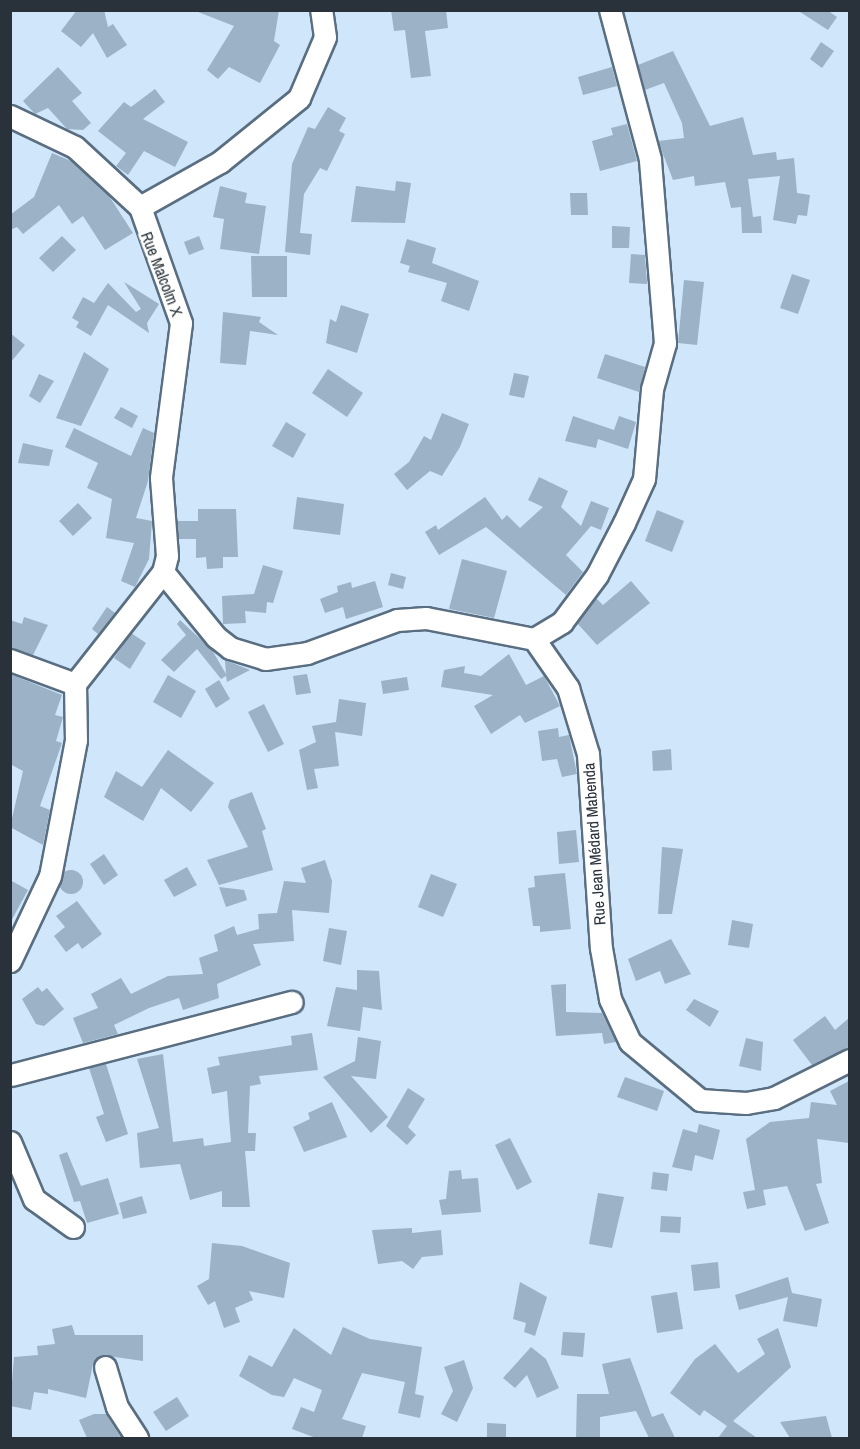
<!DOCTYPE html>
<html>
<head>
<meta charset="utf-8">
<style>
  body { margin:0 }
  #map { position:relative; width:860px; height:1449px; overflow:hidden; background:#cfe6fb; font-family:"Archivo Narrow",sans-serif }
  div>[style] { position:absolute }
  .building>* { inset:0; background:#9cb2c6 }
  .round { border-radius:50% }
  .roads { filter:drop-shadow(2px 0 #5a6e81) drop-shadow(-2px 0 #5a6e81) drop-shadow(0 2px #5a6e81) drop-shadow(0 -2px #5a6e81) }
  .minor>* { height:21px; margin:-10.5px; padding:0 10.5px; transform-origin:10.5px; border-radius:10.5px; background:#fff }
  span { translate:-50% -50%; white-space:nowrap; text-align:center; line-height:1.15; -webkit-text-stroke:5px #fff; paint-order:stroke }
  .street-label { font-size:16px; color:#29323a }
  .frame { position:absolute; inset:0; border:12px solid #29323a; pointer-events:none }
</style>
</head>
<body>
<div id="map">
  <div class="building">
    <i style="clip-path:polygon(77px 10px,104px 10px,108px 27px,113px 24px,127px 45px,107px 58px,93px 33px,81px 47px,61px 31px)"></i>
    <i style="clip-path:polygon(193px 10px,279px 10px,274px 41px,280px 45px,260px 83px,229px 67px,218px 79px,207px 70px,234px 26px)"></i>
    <i style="clip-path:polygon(391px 10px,446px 10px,448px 28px,425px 31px,431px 76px,411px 78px,405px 30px,394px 31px)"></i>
    <i style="clip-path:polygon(797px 10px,827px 10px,837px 17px,828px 30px)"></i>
    <i style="clip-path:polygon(821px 42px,834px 51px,822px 68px,810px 59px)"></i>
    <i style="clip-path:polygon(673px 51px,710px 126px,743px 117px,753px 155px,776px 152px,777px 160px,794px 158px,797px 193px,810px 195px,807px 216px,798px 215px,796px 224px,773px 220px,780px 176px,748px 179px,753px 217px,761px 216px,762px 233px,742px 233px,741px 207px,731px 208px,725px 182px,695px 186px,694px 176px,673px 180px,658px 141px,684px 138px,682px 123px,664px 83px,645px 90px,638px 65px)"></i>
    <i style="clip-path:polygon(58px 67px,82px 93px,72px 101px,91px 123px,83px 130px,67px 129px,48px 108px,35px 114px,23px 101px)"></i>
    <i style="clip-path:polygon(612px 67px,617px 86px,583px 95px,578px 77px)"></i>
    <i style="clip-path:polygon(155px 89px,165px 102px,143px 119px,188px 142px,175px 167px,144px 151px,128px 175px,116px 166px,126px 153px,98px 131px,124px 102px,131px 107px)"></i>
    <i style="clip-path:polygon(328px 107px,346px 118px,339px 131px,345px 134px,327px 171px,320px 168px,304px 194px,300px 233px,312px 234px,310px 255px,285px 252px,292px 164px,308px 127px,315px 129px)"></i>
    <i style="clip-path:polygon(627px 124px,637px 161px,600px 171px,592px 141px,613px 135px,611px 128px)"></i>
    <i style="clip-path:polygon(52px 153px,71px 161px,109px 196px,133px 233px,105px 250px,83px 216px,72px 224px,59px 205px,23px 234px,17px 227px,10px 230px,10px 215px,34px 197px)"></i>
    <i style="clip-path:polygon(396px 181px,411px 183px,405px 223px,351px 222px,356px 186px,395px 191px)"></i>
    <i style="clip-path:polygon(220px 186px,247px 193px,245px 203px,266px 206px,259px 254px,220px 249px,224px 219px,213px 217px)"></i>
    <i style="clip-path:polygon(570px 193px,587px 193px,588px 215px,571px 215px)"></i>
    <i style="clip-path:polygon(612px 226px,630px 227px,629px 248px,612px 248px)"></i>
    <i style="clip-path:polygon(62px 236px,76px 250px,53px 272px,39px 258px)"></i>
    <i style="clip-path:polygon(199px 236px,204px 249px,189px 255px,184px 242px)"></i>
    <i style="clip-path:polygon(407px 239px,436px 248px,432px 263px,479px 281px,469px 311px,441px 301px,447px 283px,408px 272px,410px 266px,400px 263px)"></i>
    <i style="clip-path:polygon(631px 254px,645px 255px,647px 284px,629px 283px)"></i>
    <i style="clip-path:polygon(251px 256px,287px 256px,287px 297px,252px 297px)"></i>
    <i style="clip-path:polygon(792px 274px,810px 280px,798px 314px,780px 308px)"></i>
    <i style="clip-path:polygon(684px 280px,704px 282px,697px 345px,678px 343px)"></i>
    <i style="clip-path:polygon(124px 282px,159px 304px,147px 323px,149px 333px,108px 305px,91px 336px,76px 327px,79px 322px,72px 318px,83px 297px,94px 303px,108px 283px,136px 312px,141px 309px)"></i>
    <i style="clip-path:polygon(341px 305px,369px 314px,357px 353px,326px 343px,330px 319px,336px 322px)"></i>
    <i style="clip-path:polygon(223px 312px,261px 317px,259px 322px,278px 335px,250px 331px,246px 365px,220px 363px)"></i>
    <i style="clip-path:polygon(10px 333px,25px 345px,10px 363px)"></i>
    <i style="clip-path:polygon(84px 352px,109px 369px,81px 426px,56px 418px)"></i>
    <i style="clip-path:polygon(605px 354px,645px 367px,639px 392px,597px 378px)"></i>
    <i style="clip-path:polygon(328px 369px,363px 393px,347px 417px,312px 393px)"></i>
    <i style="clip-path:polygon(514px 373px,529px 376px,524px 398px,509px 395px)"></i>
    <i style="clip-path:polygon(39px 374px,54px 381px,40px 403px,29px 396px)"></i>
    <i style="clip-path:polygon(121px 407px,138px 416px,132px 428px,114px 418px)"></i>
    <i style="clip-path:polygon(442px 413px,469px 424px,460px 447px,442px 476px,430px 471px,407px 490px,394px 474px,409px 462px,424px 436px,431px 440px)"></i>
    <i style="clip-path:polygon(573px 416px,614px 430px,619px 416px,636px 422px,628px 449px,598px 439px,596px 448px,565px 441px)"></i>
    <i style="clip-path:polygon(286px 422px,306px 434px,293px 458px,272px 446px)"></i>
    <i style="clip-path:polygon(74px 428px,131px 456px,143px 428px,154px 433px,148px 481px,136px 518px,152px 521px,149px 559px,135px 587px,121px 581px,134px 543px,106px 538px,112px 499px,87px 488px,98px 463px,65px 447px)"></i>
    <i style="clip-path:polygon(23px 443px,53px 450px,49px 466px,18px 463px)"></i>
    <i style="clip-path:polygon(539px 477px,568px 491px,561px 507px,581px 526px,591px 501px,609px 508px,601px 530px,591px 526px,566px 555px,583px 572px,566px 595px,486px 527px,439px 555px,425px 532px,436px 525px,438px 530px,485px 497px,502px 520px,507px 515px,520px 528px,543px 507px,528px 500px)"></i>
    <i style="clip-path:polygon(297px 497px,344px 504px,340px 535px,293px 529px)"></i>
    <i style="clip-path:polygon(78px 503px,92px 518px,73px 536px,59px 521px)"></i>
    <i style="clip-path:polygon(198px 509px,236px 509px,238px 557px,223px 557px,223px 568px,207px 569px,206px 557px,196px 558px,196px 539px,178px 539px,177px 521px,198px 521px)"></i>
    <i style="clip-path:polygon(657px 510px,684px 521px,672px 552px,645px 541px)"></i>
    <i style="clip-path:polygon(462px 559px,507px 571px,494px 618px,449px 609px)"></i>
    <i style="clip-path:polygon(263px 565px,283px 571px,273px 603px,267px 602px,266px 613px,245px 611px,246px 623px,223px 624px,222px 596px,254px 594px)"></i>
    <i style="clip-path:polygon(391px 573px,406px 577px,403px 589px,388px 585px)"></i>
    <i style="clip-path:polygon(375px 581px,383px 607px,346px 619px,343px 607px,325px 613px,320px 599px,338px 592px,337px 586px,351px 582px,352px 588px)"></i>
    <i style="clip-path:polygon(631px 581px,650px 603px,597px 645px,577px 623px,596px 598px,603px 605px)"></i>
    <i style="clip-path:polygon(107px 607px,115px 613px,98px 634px,92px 629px)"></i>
    <i style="clip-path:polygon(24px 617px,48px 625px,33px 655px,10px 648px,10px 620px,22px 624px)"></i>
    <i style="clip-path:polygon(180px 620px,212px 650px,226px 674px,225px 660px,250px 670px,227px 682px,226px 676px,221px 679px,197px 649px,174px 672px,161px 660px,186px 635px,177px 624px)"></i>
    <i style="clip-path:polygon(131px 633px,146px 643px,130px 669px,114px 658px)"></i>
    <i style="clip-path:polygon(509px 654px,526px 685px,544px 676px,560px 706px,525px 723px,520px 715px,491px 734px,474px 706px,493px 695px,441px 687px,444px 670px,465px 666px,464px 673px,481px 676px)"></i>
    <i style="clip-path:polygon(10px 674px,62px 695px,55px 715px,63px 717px,56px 741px,62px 743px,40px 806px,50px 810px,43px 845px,10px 827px,23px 771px,10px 764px)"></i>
    <i style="clip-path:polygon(307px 674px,311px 693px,296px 695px,293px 676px)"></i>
    <i style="clip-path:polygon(168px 675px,196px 691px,181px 718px,153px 702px)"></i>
    <i style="clip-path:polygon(407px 677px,409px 690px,383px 694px,381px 681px)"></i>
    <i style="clip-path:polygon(219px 680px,230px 699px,216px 708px,205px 689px)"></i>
    <i style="clip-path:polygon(339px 699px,366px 703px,362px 736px,335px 732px,339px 766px,314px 769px,318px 788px,307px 790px,299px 750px,316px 742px,312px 726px,336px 722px)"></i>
    <i style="clip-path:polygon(264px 704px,284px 744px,268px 752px,248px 712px)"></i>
    <i style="clip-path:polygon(558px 728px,559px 737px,569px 735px,577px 774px,562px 777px,557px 759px,542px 761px,538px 731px)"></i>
    <i style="clip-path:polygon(671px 749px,672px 770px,653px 771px,652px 751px)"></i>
    <i style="clip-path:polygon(168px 750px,214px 783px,191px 812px,161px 788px,143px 821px,104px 797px,116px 771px,142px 787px)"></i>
    <i style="clip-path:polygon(252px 792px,266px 829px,262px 831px,273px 870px,219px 885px,207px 860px,248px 847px,228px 807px,230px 800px)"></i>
    <i style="clip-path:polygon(576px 830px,579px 862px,559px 864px,557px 832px)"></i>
    <i style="clip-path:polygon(662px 847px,683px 849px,672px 914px,658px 914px)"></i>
    <i style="clip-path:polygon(104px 854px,118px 875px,104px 885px,90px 864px)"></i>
    <i style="clip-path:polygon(325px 860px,332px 881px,329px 913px,292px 910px,294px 941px,253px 944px,261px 965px,217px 984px,219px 998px,183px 1010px,179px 998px,149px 1008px,114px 1025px,118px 1034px,83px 1043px,73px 1018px,98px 1008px,91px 994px,121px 978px,131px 994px,168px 976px,203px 974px,199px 958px,218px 951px,214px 935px,234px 926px,237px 935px,259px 929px,258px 914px,277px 913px,284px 881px,306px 883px,301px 868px)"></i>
    <i style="clip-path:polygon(187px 867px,197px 885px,174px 897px,164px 880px)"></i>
    <i class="round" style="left:59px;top:870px;width:24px;height:24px"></i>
    <i style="clip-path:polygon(565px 873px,571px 929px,540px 932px,540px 926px,533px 926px,528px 888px,535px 887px,534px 876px)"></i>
    <i style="clip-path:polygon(431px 874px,457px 884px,443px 917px,418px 907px)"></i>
    <i style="clip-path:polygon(10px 880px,28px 890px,10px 923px)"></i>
    <i style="clip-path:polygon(219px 887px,244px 890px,247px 900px,226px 907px)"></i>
    <i style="clip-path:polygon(77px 901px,102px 934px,82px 949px,78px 943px,66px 952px,54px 936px,65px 927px,56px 916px)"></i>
    <i style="clip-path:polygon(732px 920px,753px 924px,749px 948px,728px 945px)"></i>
    <i style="clip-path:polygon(329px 928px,347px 931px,341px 965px,323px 961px)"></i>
    <i style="clip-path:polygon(671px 939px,691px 974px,665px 984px,660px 971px,636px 981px,628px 959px)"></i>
    <i style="clip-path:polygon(357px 970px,379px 971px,382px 1010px,363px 1007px,360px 1031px,327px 1026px,336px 987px,357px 990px)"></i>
    <i style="clip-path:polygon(566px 984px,566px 1012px,602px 1013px,616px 1042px,604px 1044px,602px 1033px,556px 1036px,551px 985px)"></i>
    <i style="clip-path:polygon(38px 987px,42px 992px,47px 988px,64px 1009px,44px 1026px,36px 1024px,22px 999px)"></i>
    <i style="clip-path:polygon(694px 999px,719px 1011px,710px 1027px,686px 1010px)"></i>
    <i style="clip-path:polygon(825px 1016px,835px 1030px,849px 1018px,849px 1047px,812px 1065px,793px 1040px)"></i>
    <i style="clip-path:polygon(312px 1033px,318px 1070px,259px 1076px,261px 1084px,250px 1086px,248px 1133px,256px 1133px,255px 1151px,245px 1151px,250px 1207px,222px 1207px,222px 1191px,190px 1200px,180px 1164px,140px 1168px,137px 1133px,159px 1128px,137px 1059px,163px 1054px,173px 1142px,203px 1138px,204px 1146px,231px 1142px,227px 1091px,212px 1094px,207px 1068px,220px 1065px,218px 1057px,292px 1045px,291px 1036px)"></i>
    <i style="clip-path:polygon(358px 1037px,381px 1041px,376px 1079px,351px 1076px,388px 1117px,371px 1133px,323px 1077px,355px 1061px)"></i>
    <i style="clip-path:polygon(746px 1038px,763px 1042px,761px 1071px,739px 1066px)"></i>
    <i style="clip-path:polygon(106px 1064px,128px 1134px,106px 1142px,96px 1117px,104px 1114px,89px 1068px)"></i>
    <i style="clip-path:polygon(625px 1077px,664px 1091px,657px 1111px,617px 1097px)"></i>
    <i style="clip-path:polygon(849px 1081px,849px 1143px,817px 1139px,822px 1183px,816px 1184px,829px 1223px,805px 1231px,787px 1186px,763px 1190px,766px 1205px,747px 1209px,743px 1192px,755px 1190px,746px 1139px,770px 1122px,809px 1118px,811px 1102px,837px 1105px,830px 1091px)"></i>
    <i style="clip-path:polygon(408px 1088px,425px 1099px,408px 1127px,416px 1135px,407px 1145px,386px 1126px)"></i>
    <i style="clip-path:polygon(332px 1102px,347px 1137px,304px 1152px,293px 1127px,310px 1119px,308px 1113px)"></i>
    <i style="clip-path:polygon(699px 1124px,720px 1130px,713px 1160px,695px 1155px,692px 1171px,672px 1167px,683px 1129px,697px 1133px)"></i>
    <i style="clip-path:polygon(510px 1138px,532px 1182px,517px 1190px,495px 1145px)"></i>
    <i style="clip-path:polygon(67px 1152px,81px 1186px,108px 1178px,119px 1214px,87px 1223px,80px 1201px,74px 1202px,59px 1155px)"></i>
    <i style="clip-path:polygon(461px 1170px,462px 1179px,478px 1178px,481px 1212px,442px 1215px,439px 1200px,446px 1199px,449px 1171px)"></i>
    <i style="clip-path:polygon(653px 1172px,669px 1174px,667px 1191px,651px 1189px)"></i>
    <i style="clip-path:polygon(598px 1193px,624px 1197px,612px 1248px,589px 1244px)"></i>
    <i style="clip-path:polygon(142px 1196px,147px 1213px,123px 1219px,119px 1203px)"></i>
    <i style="clip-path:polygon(661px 1216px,681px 1217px,680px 1233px,660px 1232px)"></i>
    <i style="clip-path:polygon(412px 1228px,412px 1233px,441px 1230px,443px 1255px,422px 1257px,413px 1269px,402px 1261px,378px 1264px,372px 1230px)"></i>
    <i style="clip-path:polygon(212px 1243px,242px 1246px,290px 1263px,284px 1298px,249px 1291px,253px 1300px,235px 1308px,240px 1322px,224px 1328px,215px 1301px,208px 1305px,197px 1286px,209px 1279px)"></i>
    <i style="clip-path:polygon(718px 1262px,720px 1288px,694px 1291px,691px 1265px)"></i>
    <i style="clip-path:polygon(788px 1277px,792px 1293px,822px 1299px,817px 1327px,783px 1321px,788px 1297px,739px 1310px,735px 1295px)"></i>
    <i style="clip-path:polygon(520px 1282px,547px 1297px,535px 1336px,524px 1332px,526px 1323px,513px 1319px)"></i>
    <i style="clip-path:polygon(677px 1292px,683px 1329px,657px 1333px,651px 1296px)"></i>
    <i style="clip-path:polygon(72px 1325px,75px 1335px,143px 1335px,143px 1361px,101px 1355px,93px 1364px,86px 1398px,48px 1389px,48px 1394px,34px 1392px,31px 1410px,10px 1406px,14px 1357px,38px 1355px,37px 1346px,55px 1344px,52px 1329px)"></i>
    <i style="clip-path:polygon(343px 1327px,370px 1339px,422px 1347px,415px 1394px,424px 1396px,420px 1418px,398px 1413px,405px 1382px,362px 1373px,342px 1419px,366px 1426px,362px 1438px,316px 1438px,292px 1429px,301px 1407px,314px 1412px,322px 1390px,294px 1378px,284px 1397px,272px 1395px,239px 1376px,249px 1355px,272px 1367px,294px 1328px,331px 1355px)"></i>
    <i style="clip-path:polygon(778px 1328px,791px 1367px,733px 1421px,757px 1438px,718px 1438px,727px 1426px,704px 1410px,700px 1416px,670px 1393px,695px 1359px,715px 1344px,738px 1373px,765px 1354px,757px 1339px)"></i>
    <i style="clip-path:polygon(563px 1332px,585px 1333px,583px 1357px,561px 1355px)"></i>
    <i style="clip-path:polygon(531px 1347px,546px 1359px,559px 1388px,537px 1398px,527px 1375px,515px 1388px,503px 1378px)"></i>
    <i style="clip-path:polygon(630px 1358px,652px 1417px,663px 1413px,675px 1438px,649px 1438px,636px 1411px,600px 1417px,600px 1438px,576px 1438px,577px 1394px,609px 1394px,602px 1364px)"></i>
    <i style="clip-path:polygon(464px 1360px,473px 1388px,457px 1422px,441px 1414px,453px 1391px,444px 1367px)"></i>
    <i style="clip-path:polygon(177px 1397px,189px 1416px,166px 1431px,153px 1412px)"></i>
    <i style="clip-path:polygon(94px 1414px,106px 1414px,121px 1438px,87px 1438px,79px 1420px)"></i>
    <i style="clip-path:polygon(826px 1416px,832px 1438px,790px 1438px,780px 1422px)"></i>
    <i style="clip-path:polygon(487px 1423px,506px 1424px,506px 1438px,487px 1438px)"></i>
  </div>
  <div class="roads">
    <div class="minor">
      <i style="left:10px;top:116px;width:72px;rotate:25.5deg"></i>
      <i style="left:75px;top:147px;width:88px;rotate:42.7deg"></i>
      <i style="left:140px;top:207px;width:123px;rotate:70.5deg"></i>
      <i style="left:181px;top:323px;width:156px;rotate:97.4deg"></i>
      <i style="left:161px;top:478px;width:78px;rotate:85.6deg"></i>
      <i style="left:167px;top:556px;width:16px;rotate:104deg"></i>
      <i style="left:163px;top:572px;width:142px;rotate:128.2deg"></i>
      <i style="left:75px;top:684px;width:56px;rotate:89deg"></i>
      <i style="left:76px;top:740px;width:138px;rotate:100.8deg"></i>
      <i style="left:50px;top:876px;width:94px;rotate:115.2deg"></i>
      <i style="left:140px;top:207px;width:92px;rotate:-29.4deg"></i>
      <i style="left:220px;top:162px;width:102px;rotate:-39deg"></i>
      <i style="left:299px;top:98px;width:66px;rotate:-66.9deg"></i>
      <i style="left:325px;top:37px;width:27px;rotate:-98deg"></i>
      <i style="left:163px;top:572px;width:84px;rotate:50.8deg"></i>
      <i style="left:216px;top:637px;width:18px;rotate:38deg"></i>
      <i style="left:230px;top:648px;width:37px;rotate:17deg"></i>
      <i style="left:265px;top:659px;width:42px;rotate:-8.1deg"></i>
      <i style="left:307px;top:653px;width:96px;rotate:-20.1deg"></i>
      <i style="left:397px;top:620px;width:29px;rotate:-4deg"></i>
      <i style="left:426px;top:618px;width:110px;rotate:11deg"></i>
      <i style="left:534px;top:639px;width:60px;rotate:55.2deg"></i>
      <i style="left:568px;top:688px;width:69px;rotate:73.1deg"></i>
      <i style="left:588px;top:754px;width:194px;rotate:86.2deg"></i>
      <i style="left:601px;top:948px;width:52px;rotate:80deg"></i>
      <i style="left:610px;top:999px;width:47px;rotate:65.1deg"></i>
      <i style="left:630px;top:1042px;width:91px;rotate:39.6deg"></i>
      <i style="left:700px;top:1100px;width:46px;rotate:3.7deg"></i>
      <i style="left:746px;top:1103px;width:28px;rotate:-10deg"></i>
      <i style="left:774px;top:1098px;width:85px;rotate:-26.6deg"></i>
      <i style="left:534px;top:639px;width:33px;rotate:-31deg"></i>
      <i style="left:562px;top:622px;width:59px;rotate:-53.3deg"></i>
      <i style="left:597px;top:575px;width:59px;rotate:-62.6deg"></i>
      <i style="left:624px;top:523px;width:48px;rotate:-65.6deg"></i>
      <i style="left:644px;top:479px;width:90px;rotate:-84.9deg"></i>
      <i style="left:652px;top:389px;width:48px;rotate:-74.2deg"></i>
      <i style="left:665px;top:343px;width:185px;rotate:-94.7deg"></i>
      <i style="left:650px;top:159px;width:154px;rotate:-105deg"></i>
      <i style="left:10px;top:660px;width:69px;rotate:20.3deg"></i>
      <i style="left:11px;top:1075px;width:290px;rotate:-14.6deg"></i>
      <i style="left:10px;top:1142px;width:62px;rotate:67.2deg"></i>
      <i style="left:34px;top:1199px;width:48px;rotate:35.7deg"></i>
      <i style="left:105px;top:1367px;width:42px;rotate:73.3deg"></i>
      <i style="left:117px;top:1407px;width:37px;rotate:57deg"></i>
    </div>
  </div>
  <div class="street-label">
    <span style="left:162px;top:274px;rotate:69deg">Rue Malcolm X</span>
    <span style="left:594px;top:844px;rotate:-94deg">Rue Jean Médard Mabenda</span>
  </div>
  <div class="frame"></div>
</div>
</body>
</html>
